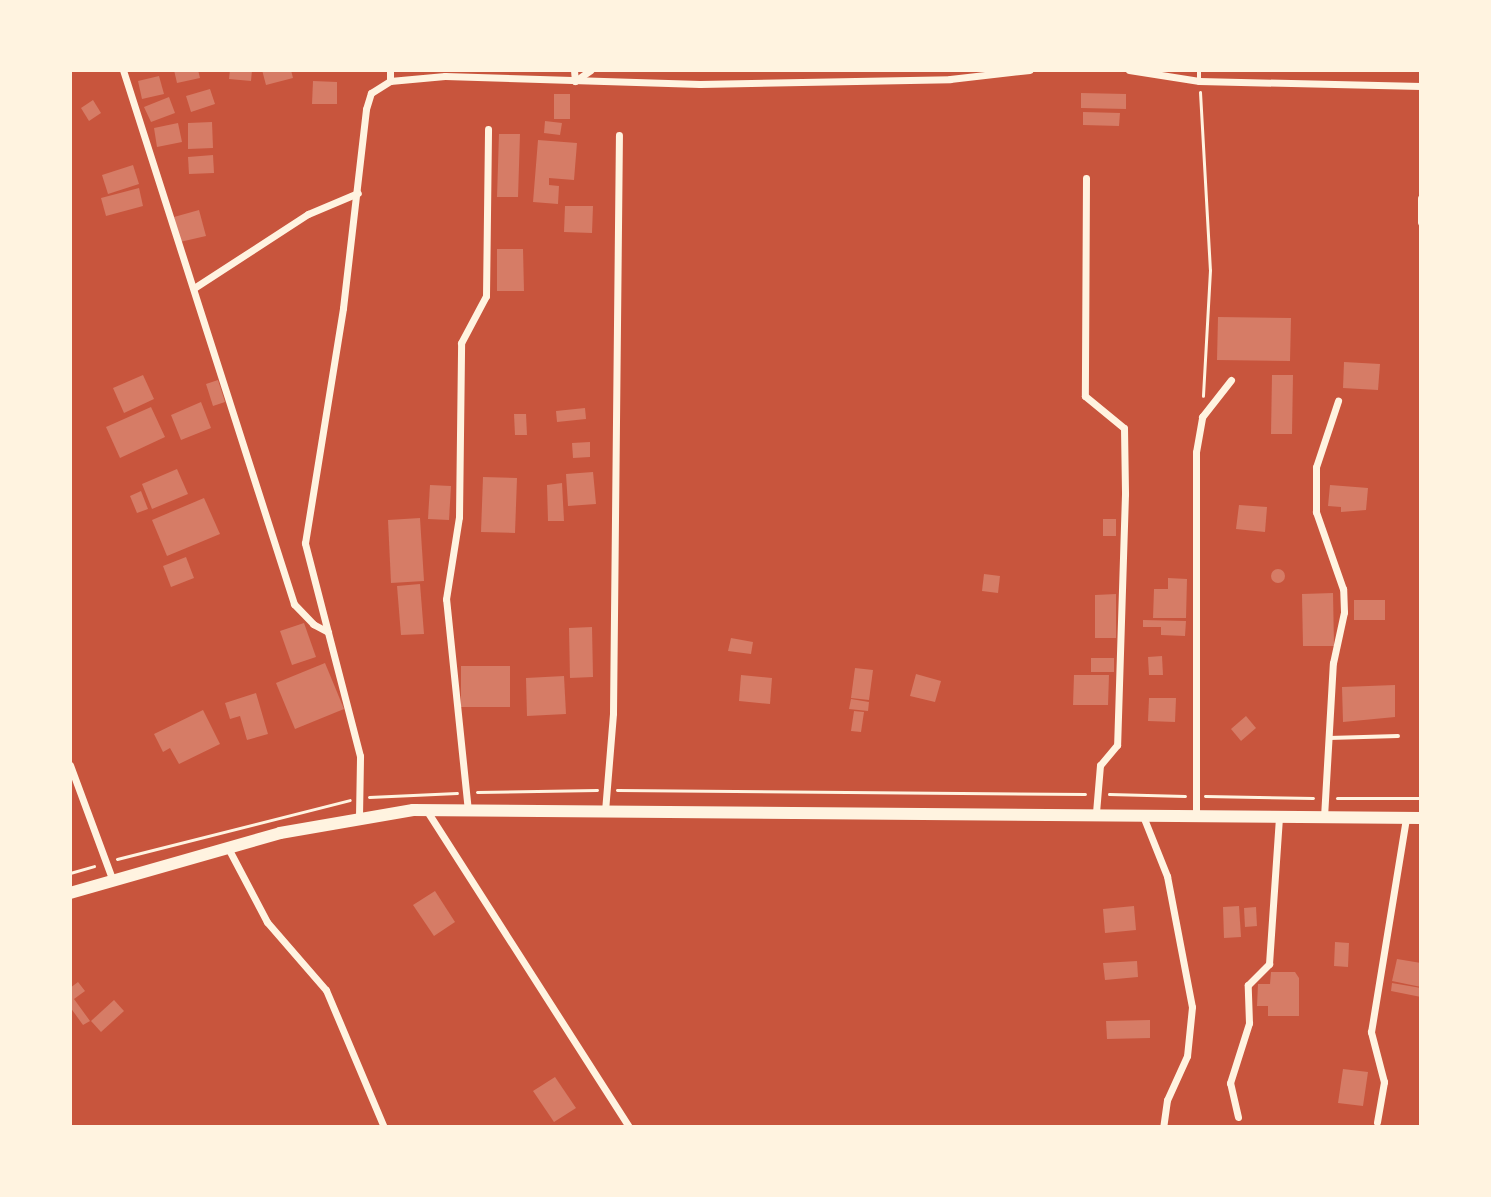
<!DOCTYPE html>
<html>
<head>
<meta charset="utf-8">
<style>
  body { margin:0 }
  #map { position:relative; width:1491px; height:1197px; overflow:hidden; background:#c8553d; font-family:"IBM Plex Sans",sans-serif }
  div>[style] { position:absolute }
  .building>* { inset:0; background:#d67c66 }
  .round { border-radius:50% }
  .path>* { height:3px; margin:-1.5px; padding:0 1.5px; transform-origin:1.5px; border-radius:1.5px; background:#fff3e0 }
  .service>* { height:4px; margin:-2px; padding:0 2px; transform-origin:2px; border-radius:2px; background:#fff3e0 }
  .minor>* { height:7px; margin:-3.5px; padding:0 3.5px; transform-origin:3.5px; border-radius:3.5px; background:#fff3e0 }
  .primary>* { height:12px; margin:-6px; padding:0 6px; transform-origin:6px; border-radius:6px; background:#fff3e0 }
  span { translate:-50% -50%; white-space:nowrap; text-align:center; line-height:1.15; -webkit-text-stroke:8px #fff3e0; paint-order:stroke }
  .frame { position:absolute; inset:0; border:72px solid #fff3e0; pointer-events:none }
</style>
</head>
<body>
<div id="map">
  <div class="building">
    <i style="clip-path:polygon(174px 70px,198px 70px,200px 78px,177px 83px)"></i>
    <i style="clip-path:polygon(230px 70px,252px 70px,251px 81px,229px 79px)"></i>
    <i style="clip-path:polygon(262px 70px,291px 70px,293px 78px,266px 85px)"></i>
    <i style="clip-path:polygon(159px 76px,164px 94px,142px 99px,138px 81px)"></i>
    <i style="clip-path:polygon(313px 81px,337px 82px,337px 104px,312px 104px)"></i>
    <i style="clip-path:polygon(210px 89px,215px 104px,191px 112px,186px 96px)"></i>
    <i style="clip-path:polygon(1081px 93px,1126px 94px,1126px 109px,1081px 108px)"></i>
    <i style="clip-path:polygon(554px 94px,570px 94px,570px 119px,554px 119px)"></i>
    <i style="clip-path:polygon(169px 97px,175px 113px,151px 122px,144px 107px)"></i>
    <i style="clip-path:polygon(93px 100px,101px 113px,89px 121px,81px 108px)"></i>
    <i style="clip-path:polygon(1083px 112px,1120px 113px,1119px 126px,1083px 125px)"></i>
    <i style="clip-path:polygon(545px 121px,562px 123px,560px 135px,544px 133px)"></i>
    <i style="clip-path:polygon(212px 122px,213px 148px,188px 149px,188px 123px)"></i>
    <i style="clip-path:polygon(178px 123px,182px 142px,157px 147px,154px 128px)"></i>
    <i style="clip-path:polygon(499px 134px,520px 134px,518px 197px,497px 197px)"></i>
    <i style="clip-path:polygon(538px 140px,577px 143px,574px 180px,549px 178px,549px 185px,559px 186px,558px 204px,533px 202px)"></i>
    <i style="clip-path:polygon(213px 155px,214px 173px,189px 174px,188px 157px)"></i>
    <i style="clip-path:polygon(133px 165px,139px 184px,108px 194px,102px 175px)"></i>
    <i style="clip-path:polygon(139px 188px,143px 206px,106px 216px,101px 198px)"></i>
    <i style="clip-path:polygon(565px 206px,593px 206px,592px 233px,564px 232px)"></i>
    <i style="clip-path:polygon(199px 210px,206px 236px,180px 242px,174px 217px)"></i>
    <i style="clip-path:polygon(497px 249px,523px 249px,524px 291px,497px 291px)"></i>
    <i style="clip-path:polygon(1218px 317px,1291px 318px,1290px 361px,1217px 360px)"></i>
    <i style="clip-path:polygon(1344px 362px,1380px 364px,1378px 390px,1343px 388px)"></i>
    <i style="clip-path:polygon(143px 375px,154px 399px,124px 413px,113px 388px)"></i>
    <i style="clip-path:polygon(1272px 375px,1293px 375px,1292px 434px,1271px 434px)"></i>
    <i style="clip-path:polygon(218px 380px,225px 402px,213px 406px,206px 384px)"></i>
    <i style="clip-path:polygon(201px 402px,211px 428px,181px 440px,171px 415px)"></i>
    <i style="clip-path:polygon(151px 407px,165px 437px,120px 458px,106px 427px)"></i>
    <i style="clip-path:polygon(585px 408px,586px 419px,557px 422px,556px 411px)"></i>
    <i style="clip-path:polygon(514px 414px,526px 414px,527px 435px,515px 435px)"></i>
    <i style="clip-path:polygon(590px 442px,590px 457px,573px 458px,572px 443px)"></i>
    <i style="clip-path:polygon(177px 469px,188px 494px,152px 509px,142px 484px)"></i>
    <i style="clip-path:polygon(593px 472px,596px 504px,568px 506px,566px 474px)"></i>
    <i style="clip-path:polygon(483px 477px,517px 478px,515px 533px,481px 532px)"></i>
    <i style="clip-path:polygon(562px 483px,564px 521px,548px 521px,547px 485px)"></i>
    <i style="clip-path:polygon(430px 485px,451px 486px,449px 520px,428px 519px)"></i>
    <i style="clip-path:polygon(1330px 485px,1368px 488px,1366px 510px,1341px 512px,1341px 507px,1328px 506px)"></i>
    <i style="clip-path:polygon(141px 491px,148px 509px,137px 513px,130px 496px)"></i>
    <i style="clip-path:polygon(204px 498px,220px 534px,167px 556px,152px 520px)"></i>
    <i style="clip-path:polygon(1239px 505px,1267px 507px,1265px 532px,1236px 529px)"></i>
    <i style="clip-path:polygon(420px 518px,424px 581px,391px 583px,388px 520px)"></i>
    <i style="clip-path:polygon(1103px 519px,1116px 519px,1116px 536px,1103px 536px)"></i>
    <i style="clip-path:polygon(186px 557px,194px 578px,171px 587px,163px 566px)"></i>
    <i class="round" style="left:1271px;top:569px;width:14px;height:14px"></i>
    <i style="clip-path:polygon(984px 574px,1000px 576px,998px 593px,982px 591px)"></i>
    <i style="clip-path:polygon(1168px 578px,1187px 579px,1186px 618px,1153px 618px,1154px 589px,1168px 589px)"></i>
    <i style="clip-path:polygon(420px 584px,424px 634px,401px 635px,397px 586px)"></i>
    <i style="clip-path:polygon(1333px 593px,1334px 646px,1303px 646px,1302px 594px)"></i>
    <i style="clip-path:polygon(1116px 594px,1116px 638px,1095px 638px,1095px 595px)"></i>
    <i style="clip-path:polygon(1354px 600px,1385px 600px,1385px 620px,1354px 620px)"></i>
    <i style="clip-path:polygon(1143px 620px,1186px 621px,1185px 636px,1161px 635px,1161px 627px,1143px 627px)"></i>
    <i style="clip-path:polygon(304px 623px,316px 657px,292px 665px,280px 631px)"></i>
    <i style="clip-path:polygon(592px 627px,593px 677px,570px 678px,569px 628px)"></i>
    <i style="clip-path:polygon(731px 638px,753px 642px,751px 654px,728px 651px)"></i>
    <i style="clip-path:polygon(1162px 656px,1163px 675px,1149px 675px,1148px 657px)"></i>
    <i style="clip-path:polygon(1091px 658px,1114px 658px,1114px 672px,1091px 672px)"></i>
    <i style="clip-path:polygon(325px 663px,344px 709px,295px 729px,276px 683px)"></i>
    <i style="clip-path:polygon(461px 666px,510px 666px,510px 707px,461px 707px)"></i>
    <i style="clip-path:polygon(855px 668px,873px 670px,869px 700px,851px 698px)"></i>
    <i style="clip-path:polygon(916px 674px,941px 681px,935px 702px,910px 696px)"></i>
    <i style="clip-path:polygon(741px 675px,772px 678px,770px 704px,739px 701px)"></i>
    <i style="clip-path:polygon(1074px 675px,1109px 675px,1108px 705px,1073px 705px)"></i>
    <i style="clip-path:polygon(564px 676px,566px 714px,527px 716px,526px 678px)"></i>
    <i style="clip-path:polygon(1395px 685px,1395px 717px,1343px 722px,1342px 687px)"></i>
    <i style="clip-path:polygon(256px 693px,268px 734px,247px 740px,240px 716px,230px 719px,225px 703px)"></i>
    <i style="clip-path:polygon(1149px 698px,1176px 698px,1175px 722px,1148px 721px)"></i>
    <i style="clip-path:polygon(851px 699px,869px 702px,868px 711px,849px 709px)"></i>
    <i style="clip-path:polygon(203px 710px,220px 744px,179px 764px,170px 748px,163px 752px,154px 734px)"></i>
    <i style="clip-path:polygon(854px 711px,864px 712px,861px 732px,851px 731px)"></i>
    <i style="clip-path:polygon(1246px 716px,1256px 728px,1241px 741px,1231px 729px)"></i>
    <i style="clip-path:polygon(435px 891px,455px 922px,434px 936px,413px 905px)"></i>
    <i style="clip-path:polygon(1134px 906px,1136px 930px,1105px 933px,1103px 909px)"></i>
    <i style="clip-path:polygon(1239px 906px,1241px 937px,1224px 938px,1223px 907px)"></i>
    <i style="clip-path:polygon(1256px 907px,1257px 926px,1245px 927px,1244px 908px)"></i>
    <i style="clip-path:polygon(1335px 942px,1349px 943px,1348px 967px,1334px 966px)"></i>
    <i style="clip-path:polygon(1397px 959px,1421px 963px,1421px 987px,1392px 981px)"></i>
    <i style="clip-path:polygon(1137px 961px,1138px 977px,1105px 980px,1103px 963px)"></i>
    <i style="clip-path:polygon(1271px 972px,1295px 972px,1299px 978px,1299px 1016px,1268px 1016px,1268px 1006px,1257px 1006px,1258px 984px,1270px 984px)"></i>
    <i style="clip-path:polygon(78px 982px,85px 991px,74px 999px,90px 1021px,83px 1025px,70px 1007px,70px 988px)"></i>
    <i style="clip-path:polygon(1392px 983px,1421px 988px,1421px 997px,1391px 991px)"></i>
    <i style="clip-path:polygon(114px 1000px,124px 1011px,101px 1032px,91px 1021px)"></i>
    <i style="clip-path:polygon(1150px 1020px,1150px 1038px,1107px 1039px,1106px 1021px)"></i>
    <i style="clip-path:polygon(1343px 1069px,1368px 1072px,1363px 1106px,1338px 1103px)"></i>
    <i style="clip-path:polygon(555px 1077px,576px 1108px,554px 1122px,533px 1091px)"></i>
  </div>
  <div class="path">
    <i style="left:1200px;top:92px;width:178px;rotate:86.8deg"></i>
    <i style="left:1210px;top:270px;width:126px;rotate:93.2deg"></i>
    <i style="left:617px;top:790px;width:468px;rotate:0.5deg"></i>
    <i style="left:477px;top:792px;width:120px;rotate:-1deg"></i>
    <i style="left:1109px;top:794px;width:76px;rotate:1.5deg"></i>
    <i style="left:1205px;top:796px;width:108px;rotate:1.1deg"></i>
    <i style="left:369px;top:797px;width:88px;rotate:-2.6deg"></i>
    <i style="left:1337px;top:798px;width:84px"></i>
    <i style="left:117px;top:859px;width:240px;rotate:-14.2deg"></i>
    <i style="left:70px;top:873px;width:25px;rotate:-16deg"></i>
  </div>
  <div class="service">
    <i style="left:1199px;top:70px;width:11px;rotate:90deg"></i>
    <i style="left:1329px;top:738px;width:69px;rotate:-1.7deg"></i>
  </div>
  <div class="minor">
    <i style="left:123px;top:70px;width:561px;rotate:72.24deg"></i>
    <i style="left:294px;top:604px;width:28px;rotate:46deg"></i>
    <i style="left:313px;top:624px;width:17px;rotate:28deg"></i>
    <i style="left:390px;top:70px;width:11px;rotate:90deg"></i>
    <i style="left:390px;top:81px;width:55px;rotate:-5.2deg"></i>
    <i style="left:445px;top:76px;width:255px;rotate:1.8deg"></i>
    <i style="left:700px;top:84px;width:250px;rotate:-1.1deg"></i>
    <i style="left:950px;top:79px;width:80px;rotate:-6.5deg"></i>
    <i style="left:574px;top:70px;width:11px;rotate:85deg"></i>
    <i style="left:575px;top:81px;width:19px;rotate:-35deg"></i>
    <i style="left:1129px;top:70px;width:71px;rotate:8.9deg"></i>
    <i style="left:1199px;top:81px;width:222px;rotate:1.3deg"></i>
    <i style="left:1086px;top:178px;width:218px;rotate:90.3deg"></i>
    <i style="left:1085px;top:396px;width:50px;rotate:39.4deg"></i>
    <i style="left:1124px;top:428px;width:66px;rotate:89.1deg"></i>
    <i style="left:1125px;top:494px;width:251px;rotate:91.8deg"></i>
    <i style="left:1117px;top:745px;width:26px;rotate:130deg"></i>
    <i style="left:1100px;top:765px;width:48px;rotate:94.8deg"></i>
    <i style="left:1421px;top:198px;width:24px;rotate:90deg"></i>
    <i style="left:194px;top:288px;width:136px;rotate:-33deg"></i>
    <i style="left:308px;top:214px;width:54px;rotate:-22.8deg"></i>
    <i style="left:70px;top:765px;width:124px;rotate:69.7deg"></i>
    <i style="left:427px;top:811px;width:375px;rotate:57.4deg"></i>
    <i style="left:468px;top:811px;width:213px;rotate:-95.9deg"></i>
    <i style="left:446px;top:599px;width:83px;rotate:-81deg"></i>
    <i style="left:459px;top:517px;width:174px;rotate:-89.3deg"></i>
    <i style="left:461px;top:343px;width:53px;rotate:-62deg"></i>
    <i style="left:486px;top:296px;width:167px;rotate:-89.3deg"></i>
    <i style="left:605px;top:811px;width:98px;rotate:-85.3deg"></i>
    <i style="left:613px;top:713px;width:578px;rotate:-89.41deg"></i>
    <i style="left:1196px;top:815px;width:363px;rotate:-90deg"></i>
    <i style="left:1196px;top:452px;width:36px;rotate:-80deg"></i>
    <i style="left:1202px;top:417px;width:47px;rotate:-51.9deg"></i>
    <i style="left:359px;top:816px;width:60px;rotate:-89deg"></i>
    <i style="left:360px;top:756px;width:220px;rotate:-104.5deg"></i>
    <i style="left:305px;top:543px;width:238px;rotate:-80.8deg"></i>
    <i style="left:343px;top:308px;width:200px;rotate:-83.4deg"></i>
    <i style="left:366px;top:109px;width:17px;rotate:-73deg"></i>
    <i style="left:371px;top:93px;width:22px;rotate:-32deg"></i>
    <i style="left:1143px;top:816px;width:65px;rotate:68.2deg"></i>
    <i style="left:1167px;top:876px;width:133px;rotate:79.2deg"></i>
    <i style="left:1192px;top:1007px;width:49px;rotate:95.8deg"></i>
    <i style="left:1187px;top:1056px;width:48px;rotate:114.4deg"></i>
    <i style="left:1167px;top:1100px;width:27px;rotate:98deg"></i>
    <i style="left:1324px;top:817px;width:154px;rotate:-86.7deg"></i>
    <i style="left:1333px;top:663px;width:52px;rotate:-77.8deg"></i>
    <i style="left:1344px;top:612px;width:23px;rotate:-92deg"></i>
    <i style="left:1343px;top:589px;width:82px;rotate:-109.3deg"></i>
    <i style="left:1316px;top:512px;width:45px;rotate:-90deg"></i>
    <i style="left:1316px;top:467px;width:70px;rotate:-71.6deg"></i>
    <i style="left:227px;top:846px;width:86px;rotate:62.2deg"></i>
    <i style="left:267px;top:922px;width:90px;rotate:49.1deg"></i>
    <i style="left:326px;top:990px;width:149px;rotate:67.1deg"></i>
    <i style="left:1238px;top:1117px;width:35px;rotate:-103deg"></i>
    <i style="left:1230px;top:1083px;width:63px;rotate:-72.4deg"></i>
    <i style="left:1249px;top:1023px;width:38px;rotate:-92deg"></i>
    <i style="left:1248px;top:985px;width:30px;rotate:-45deg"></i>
    <i style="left:1269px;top:964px;width:148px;rotate:-86.1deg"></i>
    <i style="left:1377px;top:1122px;width:41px;rotate:-80.1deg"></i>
    <i style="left:1384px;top:1082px;width:52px;rotate:-104.6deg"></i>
    <i style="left:1371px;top:1032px;width:217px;rotate:-80.7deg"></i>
  </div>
  <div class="primary">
    <i style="left:70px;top:893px;width:218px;rotate:-15.9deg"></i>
    <i style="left:280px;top:833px;width:135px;rotate:-9.8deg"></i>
    <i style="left:413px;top:810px;width:1008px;rotate:0.45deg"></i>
  </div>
  <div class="frame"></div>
</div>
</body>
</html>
